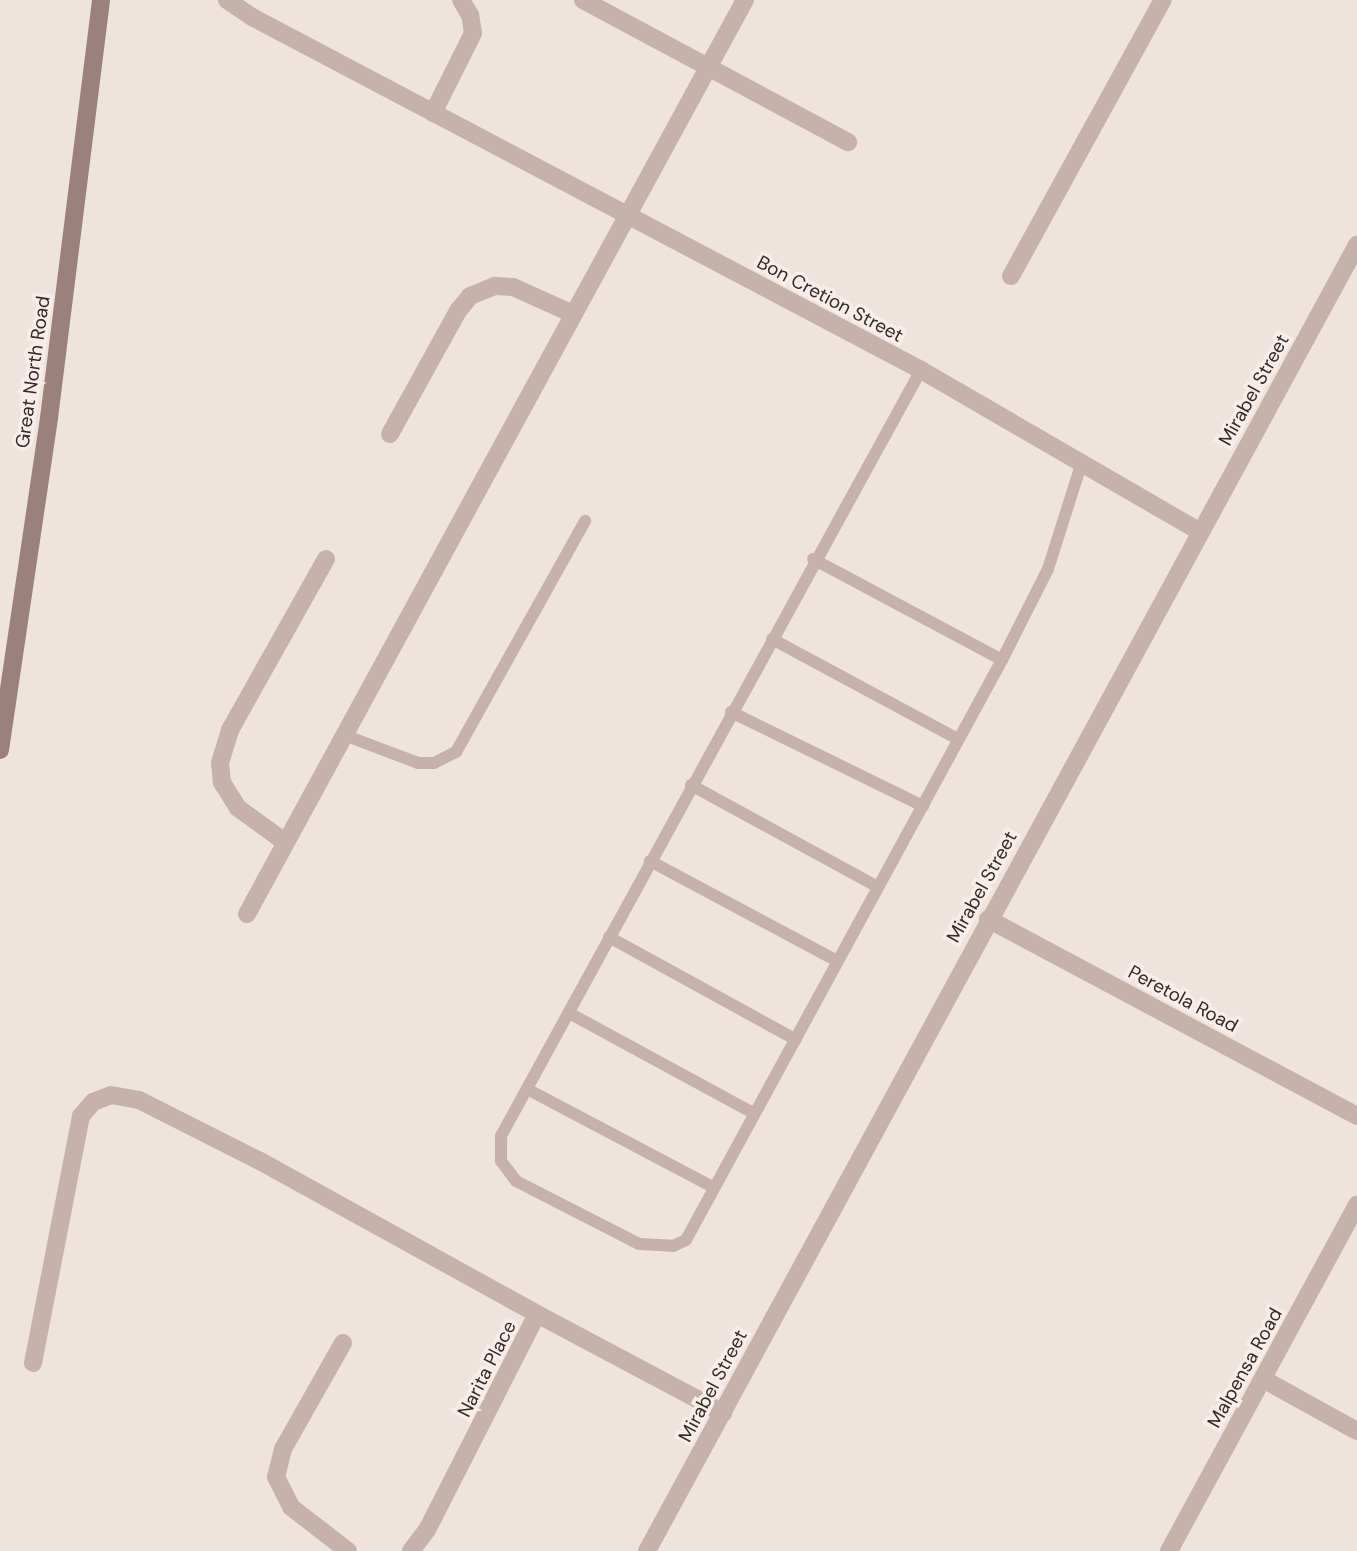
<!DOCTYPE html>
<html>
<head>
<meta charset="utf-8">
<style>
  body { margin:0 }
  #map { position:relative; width:1357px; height:1551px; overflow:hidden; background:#efe3de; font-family:"DM Sans",sans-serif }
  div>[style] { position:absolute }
  .lane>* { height:12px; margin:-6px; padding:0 6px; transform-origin:6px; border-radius:6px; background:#c6b2ab }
  .street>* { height:18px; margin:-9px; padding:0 9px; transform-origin:9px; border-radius:9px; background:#c6b2ab }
  .secondary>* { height:18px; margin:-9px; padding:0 9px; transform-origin:9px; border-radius:9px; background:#9a817c }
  span { translate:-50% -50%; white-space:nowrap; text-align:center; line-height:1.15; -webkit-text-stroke:7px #f8eee9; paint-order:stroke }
  .street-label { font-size:19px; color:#352a29 }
</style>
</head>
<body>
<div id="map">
  <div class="lane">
    <i style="left:921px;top:370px;width:874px;rotate:118.74deg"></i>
    <i style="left:501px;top:1136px;width:25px;rotate:90deg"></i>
    <i style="left:501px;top:1161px;width:25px;rotate:53deg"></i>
    <i style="left:516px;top:1181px;width:138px;rotate:27.1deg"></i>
    <i style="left:639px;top:1244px;width:34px;rotate:3deg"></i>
    <i style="left:673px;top:1246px;width:14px;rotate:-25deg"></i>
    <i style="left:686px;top:1240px;width:660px;rotate:-61.42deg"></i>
    <i style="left:1002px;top:660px;width:102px;rotate:-63.2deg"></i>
    <i style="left:1048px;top:569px;width:112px;rotate:-72.4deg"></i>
    <i style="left:813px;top:559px;width:214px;rotate:28.1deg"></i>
    <i style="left:772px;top:639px;width:211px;rotate:28.3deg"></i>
    <i style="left:731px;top:712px;width:214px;rotate:26.1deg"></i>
    <i style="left:344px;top:735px;width:79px;rotate:20.7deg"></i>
    <i style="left:418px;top:763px;width:16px"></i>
    <i style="left:434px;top:763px;width:25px;rotate:-27deg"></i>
    <i style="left:456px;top:752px;width:265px;rotate:-60.8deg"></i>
    <i style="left:691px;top:785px;width:213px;rotate:28.6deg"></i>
    <i style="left:650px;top:861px;width:212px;rotate:28.1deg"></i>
    <i style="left:609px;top:937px;width:213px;rotate:28.8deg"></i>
    <i style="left:569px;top:1013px;width:209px;rotate:28.5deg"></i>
    <i style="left:527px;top:1089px;width:210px;rotate:27.8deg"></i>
  </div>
  <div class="street">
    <i style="left:227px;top:0;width:30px;rotate:34deg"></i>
    <i style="left:252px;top:17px;width:756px;rotate:27.82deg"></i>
    <i style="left:921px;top:370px;width:323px;rotate:30.1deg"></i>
    <i style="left:583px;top:0;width:301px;rotate:28.2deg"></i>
    <i style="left:433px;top:113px;width:89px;rotate:-63.4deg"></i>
    <i style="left:473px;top:33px;width:18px;rotate:-99deg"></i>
    <i style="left:470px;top:15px;width:17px;rotate:-121deg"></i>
    <i style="left:1011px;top:276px;width:315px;rotate:-61.2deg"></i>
    <i style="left:390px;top:434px;width:141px;rotate:-61.1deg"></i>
    <i style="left:458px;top:311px;width:19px;rotate:-51deg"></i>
    <i style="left:470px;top:296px;width:27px;rotate:-22deg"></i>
    <i style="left:495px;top:286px;width:18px;rotate:3deg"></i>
    <i style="left:513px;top:287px;width:66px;rotate:24.2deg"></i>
    <i style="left:285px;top:842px;width:58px;rotate:-144.1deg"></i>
    <i style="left:238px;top:808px;width:31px;rotate:-122deg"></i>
    <i style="left:222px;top:782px;width:19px;rotate:-96deg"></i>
    <i style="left:220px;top:763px;width:34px;rotate:-73deg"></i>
    <i style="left:230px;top:730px;width:196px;rotate:-60.7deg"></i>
    <i style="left:247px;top:914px;width:1041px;rotate:-61.42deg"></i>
    <i style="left:988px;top:919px;width:418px;rotate:28.1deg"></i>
    <i style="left:343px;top:1343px;width:122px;rotate:119.5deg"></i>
    <i style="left:283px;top:1449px;width:29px;rotate:104deg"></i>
    <i style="left:276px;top:1477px;width:34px;rotate:63deg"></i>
    <i style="left:291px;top:1507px;width:72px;rotate:37.7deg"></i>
    <i style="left:33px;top:1363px;width:252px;rotate:-79deg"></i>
    <i style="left:81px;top:1116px;width:18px;rotate:-49deg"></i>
    <i style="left:93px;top:1102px;width:19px;rotate:-21deg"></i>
    <i style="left:111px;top:1095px;width:28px;rotate:10deg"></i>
    <i style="left:139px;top:1100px;width:136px;rotate:26.8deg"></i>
    <i style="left:260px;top:1161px;width:316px;rotate:28.9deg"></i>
    <i style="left:1263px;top:1379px;width:107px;rotate:29deg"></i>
    <i style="left:411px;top:1551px;width:26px;rotate:-53deg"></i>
    <i style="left:427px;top:1530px;width:242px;rotate:-63deg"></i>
    <i style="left:537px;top:1314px;width:211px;rotate:28deg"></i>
    <i style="left:647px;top:1551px;width:1487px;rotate:-61.47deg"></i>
    <i style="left:1169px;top:1551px;width:394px;rotate:-61.5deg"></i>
  </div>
  <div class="secondary">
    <i style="left:0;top:750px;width:336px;rotate:-81.6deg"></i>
    <i style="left:49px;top:418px;width:421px;rotate:-82.9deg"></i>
  </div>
  <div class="street-label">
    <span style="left:830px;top:299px;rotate:28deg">Bon Cretion Street</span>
    <span style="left:33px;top:372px;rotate:-82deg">Great North Road</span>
    <span style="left:1254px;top:390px;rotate:-61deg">Mirabel Street</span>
    <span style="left:982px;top:887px;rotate:-61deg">Mirabel Street</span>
    <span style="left:1183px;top:999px;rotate:28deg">Peretola Road</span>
    <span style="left:1245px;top:1368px;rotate:-61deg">Malpensa Road</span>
    <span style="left:487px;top:1369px;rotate:-63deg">Narita Place</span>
    <span style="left:713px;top:1386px;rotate:-62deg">Mirabel Street</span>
  </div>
</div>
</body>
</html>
